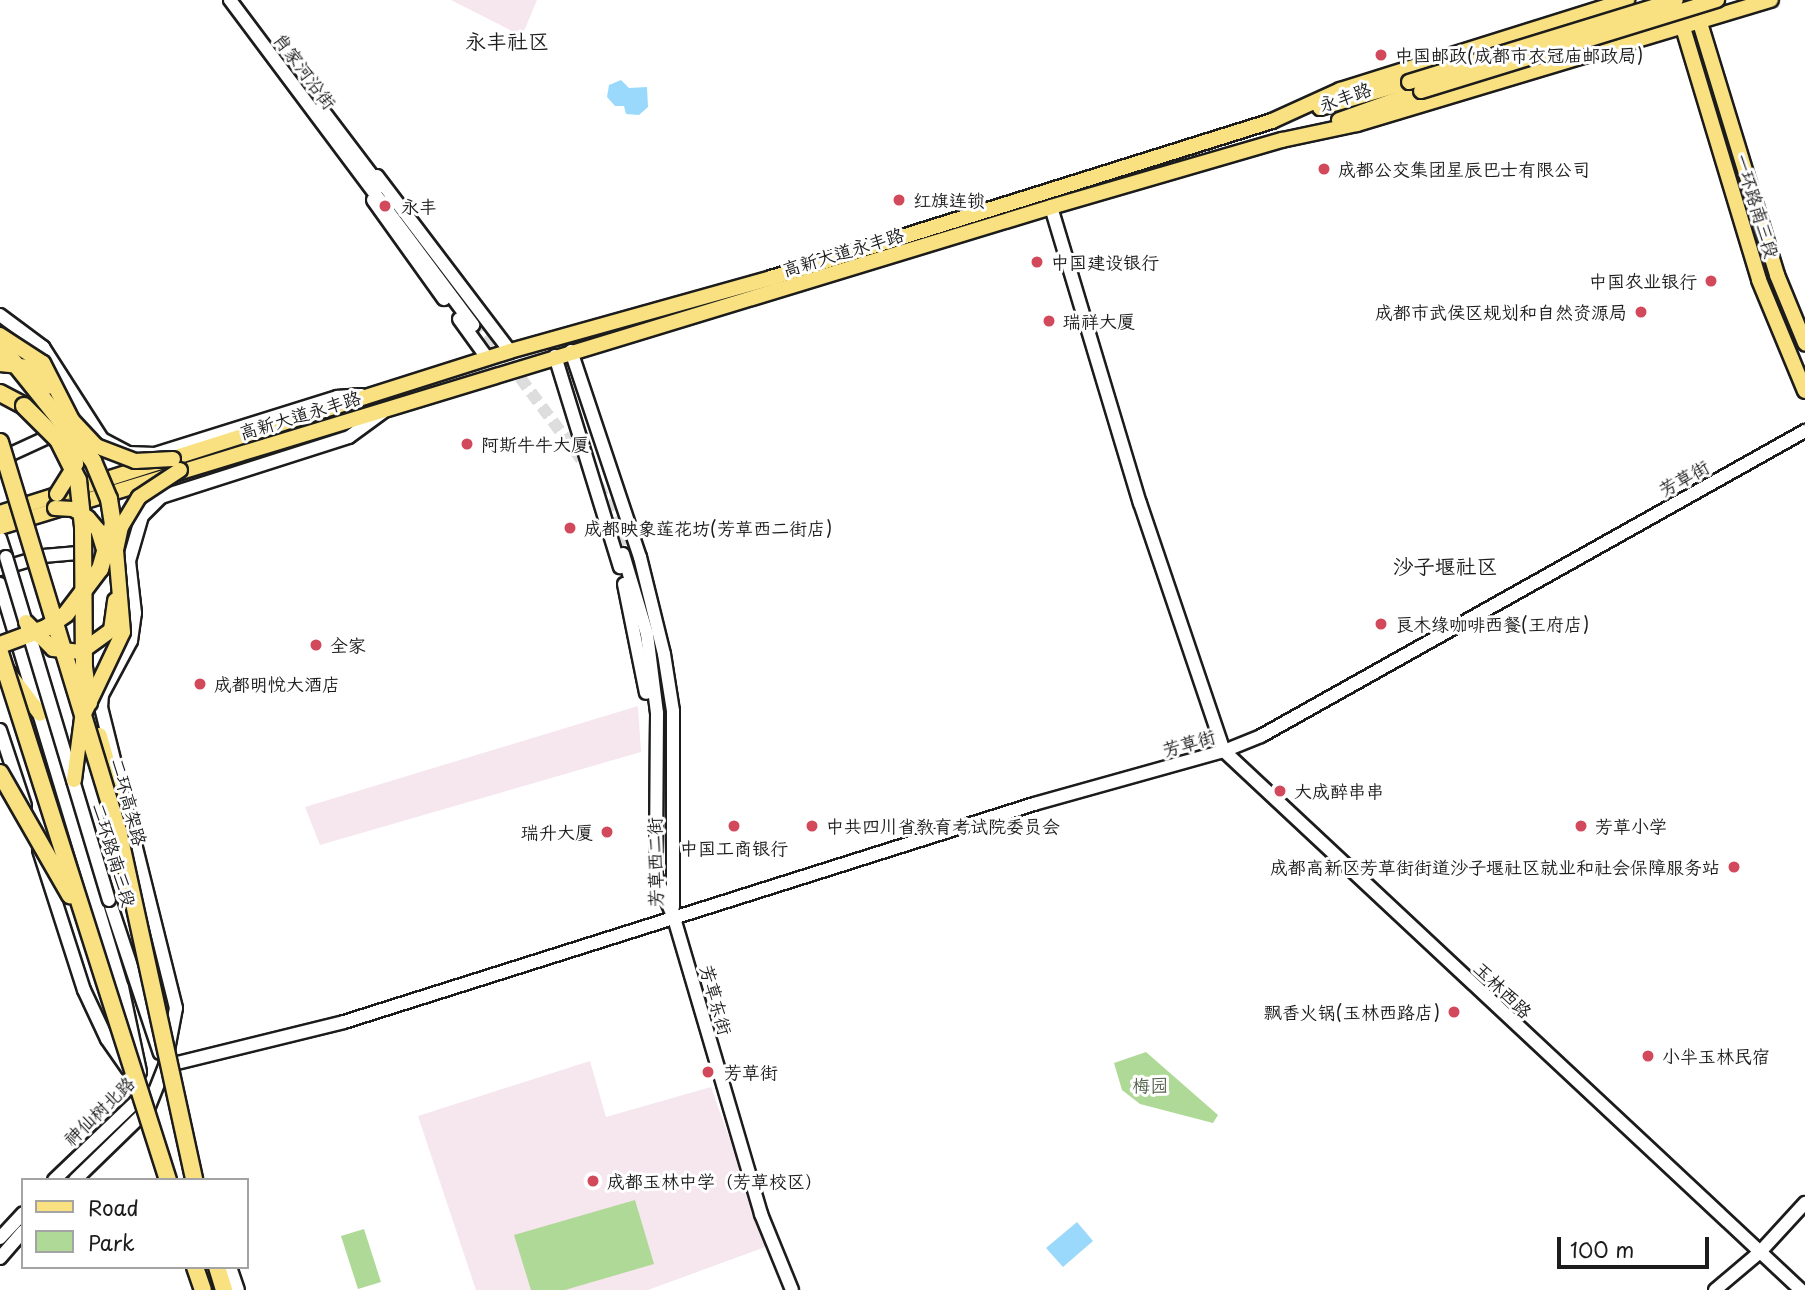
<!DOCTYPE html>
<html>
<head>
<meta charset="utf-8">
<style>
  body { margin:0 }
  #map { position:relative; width:1805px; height:1290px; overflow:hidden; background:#fff; font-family:"Playpen Sans","LXGW WenKai TC",sans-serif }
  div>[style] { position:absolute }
  .built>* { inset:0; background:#f6e6ee }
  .green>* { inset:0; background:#afd996 }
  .water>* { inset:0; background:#9ad9fb }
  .secondary-tunnel>* { height:12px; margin-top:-6px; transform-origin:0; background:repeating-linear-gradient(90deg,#ddd 0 12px,transparent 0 18px) }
  .roads { filter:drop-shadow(2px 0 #1c1c1c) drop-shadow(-2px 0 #1c1c1c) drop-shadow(0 2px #1c1c1c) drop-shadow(0 -2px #1c1c1c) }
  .secondary>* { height:12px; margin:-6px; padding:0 6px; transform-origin:6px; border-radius:6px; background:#fff }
  .primary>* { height:14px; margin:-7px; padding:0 7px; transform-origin:7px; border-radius:7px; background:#f9e181 }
  .highway>* { height:16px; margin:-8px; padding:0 8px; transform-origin:8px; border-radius:8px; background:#f9e181 }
  .bridges { filter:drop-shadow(2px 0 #1c1c1c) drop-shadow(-2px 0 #1c1c1c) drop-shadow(0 2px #1c1c1c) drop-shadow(0 -2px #1c1c1c) }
  .secondary-bridge>* { height:12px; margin:-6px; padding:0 6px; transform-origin:6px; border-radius:6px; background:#fff }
  .primary-bridge>* { height:14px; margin:-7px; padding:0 7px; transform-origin:7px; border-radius:7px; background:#f9e181 }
  .highway-bridge>* { height:16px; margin:-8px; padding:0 8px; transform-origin:8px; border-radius:8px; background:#f9e181 }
  .dots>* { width:19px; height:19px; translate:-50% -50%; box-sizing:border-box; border:4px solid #fff; border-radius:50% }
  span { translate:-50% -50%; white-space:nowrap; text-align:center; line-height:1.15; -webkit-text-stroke:6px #fff; paint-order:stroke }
  .poi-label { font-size:18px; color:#1c1c1c }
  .left { translate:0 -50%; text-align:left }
  .right { translate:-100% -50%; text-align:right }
  .street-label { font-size:18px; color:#1c1c1c }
  .park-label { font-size:18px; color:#4f5e47 }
  .quarter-label { font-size:21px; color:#1c1c1c }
  .legend { position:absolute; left:21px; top:1178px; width:228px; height:91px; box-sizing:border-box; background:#fff; border:2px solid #a4a4a4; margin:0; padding:9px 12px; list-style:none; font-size:21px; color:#1c1c1c }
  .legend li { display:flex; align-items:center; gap:14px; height:35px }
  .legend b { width:35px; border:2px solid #a4a4a4 }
  .scale { position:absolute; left:1557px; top:1237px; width:152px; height:32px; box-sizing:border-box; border:4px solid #1c1c1c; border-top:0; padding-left:9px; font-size:21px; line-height:24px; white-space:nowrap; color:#1c1c1c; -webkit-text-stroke:5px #fff; paint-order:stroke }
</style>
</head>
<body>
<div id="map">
  <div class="built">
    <i style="clip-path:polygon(451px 0,537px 0,522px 36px)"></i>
    <i style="clip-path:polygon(638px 706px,641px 752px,320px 845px,305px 807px)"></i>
    <i style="clip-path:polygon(590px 1061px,606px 1117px,711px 1087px,768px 1246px,648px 1290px,476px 1290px,418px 1116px)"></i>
  </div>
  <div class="green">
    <i style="clip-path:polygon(1146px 1052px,1218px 1115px,1213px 1123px,1140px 1104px,1122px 1090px,1114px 1063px)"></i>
    <i style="clip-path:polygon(635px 1200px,654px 1264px,565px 1290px,531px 1290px,514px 1235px)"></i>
    <i style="clip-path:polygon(364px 1229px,381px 1282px,358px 1289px,341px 1236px)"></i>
  </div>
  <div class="water">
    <i style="clip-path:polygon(621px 80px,629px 88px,647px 87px,648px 107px,639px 115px,626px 114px,624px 106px,615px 106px,607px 97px,609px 85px)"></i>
    <i style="clip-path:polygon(1077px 1222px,1093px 1241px,1063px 1267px,1046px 1248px)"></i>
  </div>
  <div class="secondary-tunnel">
    <i style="left:477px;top:320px;width:184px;rotate:53.2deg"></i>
    <i style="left:598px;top:485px;width:73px;rotate:64.8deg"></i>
  </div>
  <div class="roads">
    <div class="secondary">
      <i style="left:230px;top:0;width:406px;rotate:53.2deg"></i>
      <i style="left:321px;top:108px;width:98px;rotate:52.9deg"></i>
      <i style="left:377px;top:176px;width:220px;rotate:52.8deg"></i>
      <i style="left:373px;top:200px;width:122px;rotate:54.4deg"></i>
      <i style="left:1051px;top:207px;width:309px;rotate:73.3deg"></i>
      <i style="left:1140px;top:503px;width:262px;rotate:71.3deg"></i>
      <i style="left:1224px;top:751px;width:790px;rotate:43.05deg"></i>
      <i style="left:0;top:315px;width:54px;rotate:36.7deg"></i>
      <i style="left:43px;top:347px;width:109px;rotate:57.3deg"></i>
      <i style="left:102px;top:439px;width:30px;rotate:28deg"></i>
      <i style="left:128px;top:453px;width:27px;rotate:2deg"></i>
      <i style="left:155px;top:454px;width:191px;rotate:-17.4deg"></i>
      <i style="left:337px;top:397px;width:24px;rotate:-5deg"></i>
      <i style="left:459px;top:319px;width:49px;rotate:54.1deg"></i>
      <i style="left:571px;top:351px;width:217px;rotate:71.5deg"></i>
      <i style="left:640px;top:557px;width:100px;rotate:76.1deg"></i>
      <i style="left:664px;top:654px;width:58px;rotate:81deg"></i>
      <i style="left:673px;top:711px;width:196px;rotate:90deg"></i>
      <i style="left:555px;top:356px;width:221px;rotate:72.9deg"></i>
      <i style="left:0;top:459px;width:67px;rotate:-24.7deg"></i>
      <i style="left:0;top:538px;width:20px;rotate:72deg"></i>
      <i style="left:623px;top:554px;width:84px;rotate:73.3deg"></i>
      <i style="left:647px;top:634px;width:80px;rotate:82.8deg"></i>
      <i style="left:657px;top:713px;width:163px;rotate:90.4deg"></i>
      <i style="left:656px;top:876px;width:46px;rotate:66.8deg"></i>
      <i style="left:674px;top:918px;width:309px;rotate:73.6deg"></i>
      <i style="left:761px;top:1214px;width:82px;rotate:67.8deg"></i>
      <i style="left:0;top:569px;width:45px;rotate:-16.8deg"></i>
      <i style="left:43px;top:556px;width:70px;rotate:-4.9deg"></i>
      <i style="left:0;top:584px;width:421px;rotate:73.2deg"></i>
      <i style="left:122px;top:987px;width:87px;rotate:78deg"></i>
      <i style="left:624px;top:584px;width:111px;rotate:78.6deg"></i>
      <i style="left:0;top:730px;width:80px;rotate:71.8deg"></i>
      <i style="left:39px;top:850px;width:147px;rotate:72.2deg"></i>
      <i style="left:84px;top:990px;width:54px;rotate:64.9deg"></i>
      <i style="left:107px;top:1039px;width:40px;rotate:55.1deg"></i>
      <i style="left:109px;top:900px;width:161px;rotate:71.6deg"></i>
      <i style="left:165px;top:1066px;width:184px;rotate:-13.8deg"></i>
      <i style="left:344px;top:1022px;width:724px;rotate:-17.53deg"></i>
      <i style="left:1034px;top:804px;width:197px;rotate:-15.6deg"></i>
      <i style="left:1224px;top:751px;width:40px;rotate:-22deg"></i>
      <i style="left:1261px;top:736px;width:624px;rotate:-29.28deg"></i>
      <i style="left:54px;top:1180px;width:127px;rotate:-43.7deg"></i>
      <i style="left:75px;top:1180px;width:102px;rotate:-44.2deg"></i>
      <i style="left:148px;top:1109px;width:46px;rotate:-68.4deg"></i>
      <i style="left:165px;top:1066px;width:59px;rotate:-79.3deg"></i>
      <i style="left:176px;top:1008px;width:309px;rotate:-104deg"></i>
      <i style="left:101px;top:708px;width:13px;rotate:-86deg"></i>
      <i style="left:102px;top:695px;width:61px;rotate:-61.8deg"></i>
      <i style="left:131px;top:641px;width:28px;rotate:-82deg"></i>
      <i style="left:135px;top:613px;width:52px;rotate:-96.6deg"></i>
      <i style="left:129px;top:561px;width:47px;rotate:-73.9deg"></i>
      <i style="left:142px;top:516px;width:27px;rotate:-45deg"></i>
      <i style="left:161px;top:497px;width:197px;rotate:-17.7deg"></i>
      <i style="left:349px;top:437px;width:42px;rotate:-36.3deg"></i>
      <i style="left:0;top:1238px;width:34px;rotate:-47deg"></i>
      <i style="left:0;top:1258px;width:35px;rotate:-49deg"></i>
      <i style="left:230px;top:1267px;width:24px;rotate:71deg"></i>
      <i style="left:1715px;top:1290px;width:59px;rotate:-40.2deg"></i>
      <i style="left:1760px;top:1252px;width:67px;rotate:-47.4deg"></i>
    </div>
    <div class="primary">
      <i style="left:1693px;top:0;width:288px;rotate:73deg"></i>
      <i style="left:1777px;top:275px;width:74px;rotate:67.6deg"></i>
      <i style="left:1681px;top:21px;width:270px;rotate:73.2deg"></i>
      <i style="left:1759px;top:280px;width:120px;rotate:67.5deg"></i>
      <i style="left:1320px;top:108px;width:93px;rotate:-16.3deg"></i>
      <i style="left:1339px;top:120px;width:87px;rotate:-19.5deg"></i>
      <i style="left:0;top:513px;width:535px;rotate:-17.62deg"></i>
      <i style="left:510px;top:351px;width:271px;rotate:-15.6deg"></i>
      <i style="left:771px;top:278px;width:525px;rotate:-17.4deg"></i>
      <i style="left:1272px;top:121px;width:75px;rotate:-24.5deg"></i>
      <i style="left:1340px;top:90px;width:301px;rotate:-17.4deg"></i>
      <i style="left:0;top:527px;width:1099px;rotate:-16.93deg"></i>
      <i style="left:1051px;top:207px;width:241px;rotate:-16.2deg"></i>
      <i style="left:1282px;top:140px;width:77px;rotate:-12deg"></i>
      <i style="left:1357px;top:124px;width:432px;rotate:-16.7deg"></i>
      <i style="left:4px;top:667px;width:59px;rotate:52.5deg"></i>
    </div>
    <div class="highway">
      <i style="left:0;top:393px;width:27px;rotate:28deg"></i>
      <i style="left:99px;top:736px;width:60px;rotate:74.6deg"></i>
      <i style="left:195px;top:1267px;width:24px;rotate:71deg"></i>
      <i style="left:217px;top:1267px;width:24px;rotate:73deg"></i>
    </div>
  </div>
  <div class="bridges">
    <div class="secondary-bridge">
      <i style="left:6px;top:557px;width:358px;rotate:73.3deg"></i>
    </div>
    <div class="primary-bridge">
      <i style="left:1409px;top:82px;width:279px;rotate:-17.1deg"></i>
      <i style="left:1421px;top:91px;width:310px;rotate:-17.1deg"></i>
      <i style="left:0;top:335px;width:51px;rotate:33.1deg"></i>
      <i style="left:43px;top:363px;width:64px;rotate:63deg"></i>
      <i style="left:72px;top:420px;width:35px;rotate:47deg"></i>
      <i style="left:96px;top:446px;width:42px;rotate:21deg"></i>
      <i style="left:135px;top:461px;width:38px;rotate:-3deg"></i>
      <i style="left:0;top:364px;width:29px;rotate:6deg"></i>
      <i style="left:29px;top:367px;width:28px;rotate:45deg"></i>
      <i style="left:57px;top:494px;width:36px;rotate:-58deg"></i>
      <i style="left:76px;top:464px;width:31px;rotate:-103deg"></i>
      <i style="left:55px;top:508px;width:18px;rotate:3deg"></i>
      <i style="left:73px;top:509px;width:17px;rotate:31deg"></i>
      <i style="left:88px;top:518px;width:16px;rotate:50deg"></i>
      <i style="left:98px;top:530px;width:24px;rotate:73deg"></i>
      <i style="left:26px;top:622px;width:38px;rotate:45deg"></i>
      <i style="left:53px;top:649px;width:28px;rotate:6deg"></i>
      <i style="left:81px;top:652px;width:37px;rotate:-36deg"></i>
      <i style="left:111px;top:630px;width:30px;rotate:-82deg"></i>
      <i style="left:74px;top:780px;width:63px;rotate:-82.6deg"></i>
      <i style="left:82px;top:718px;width:95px;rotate:-64.5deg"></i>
      <i style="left:123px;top:632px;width:82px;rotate:-94.9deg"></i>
      <i style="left:116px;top:550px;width:24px;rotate:-78deg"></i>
      <i style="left:121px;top:527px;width:35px;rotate:-59deg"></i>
      <i style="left:139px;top:497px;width:49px;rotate:-33.4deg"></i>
    </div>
    <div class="highway-bridge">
      <i style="left:0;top:345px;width:149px;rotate:51.3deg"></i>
      <i style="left:93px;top:461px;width:41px;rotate:67.2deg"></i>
      <i style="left:109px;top:499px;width:25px;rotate:81deg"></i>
      <i style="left:113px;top:524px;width:47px;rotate:106.1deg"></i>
      <i style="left:100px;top:569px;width:56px;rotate:127.1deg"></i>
      <i style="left:66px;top:614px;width:24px;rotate:145deg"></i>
      <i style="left:46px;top:628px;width:49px;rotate:159.7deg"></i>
      <i style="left:24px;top:406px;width:48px;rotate:45deg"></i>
      <i style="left:58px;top:440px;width:45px;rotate:63.4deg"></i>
      <i style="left:78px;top:480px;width:47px;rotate:83.9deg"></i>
      <i style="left:83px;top:527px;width:140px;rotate:89.6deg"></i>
      <i style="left:84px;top:667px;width:36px;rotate:82deg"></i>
      <i style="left:0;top:442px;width:406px;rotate:73.1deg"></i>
      <i style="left:118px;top:830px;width:358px;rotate:77.7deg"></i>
      <i style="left:0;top:653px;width:553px;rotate:72.32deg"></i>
      <i style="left:0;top:773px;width:141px;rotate:60.2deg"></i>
    </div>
  </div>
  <div class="dots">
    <i style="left:1381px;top:55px;background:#d1495b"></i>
    <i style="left:1324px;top:169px;background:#d1495b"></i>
    <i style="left:899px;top:200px;background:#d1495b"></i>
    <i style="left:385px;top:206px;background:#d1495b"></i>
    <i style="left:1037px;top:262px;background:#d1495b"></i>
    <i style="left:1711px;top:281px;background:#d1495b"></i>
    <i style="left:1641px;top:312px;background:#d1495b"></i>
    <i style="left:1049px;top:321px;background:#d1495b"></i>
    <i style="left:467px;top:444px;background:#d1495b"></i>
    <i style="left:570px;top:528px;background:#d1495b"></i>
    <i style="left:1381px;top:624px;background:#d1495b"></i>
    <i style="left:316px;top:645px;background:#d1495b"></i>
    <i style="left:200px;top:684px;background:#d1495b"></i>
    <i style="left:1280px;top:791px;background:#d1495b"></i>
    <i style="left:734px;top:826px;background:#d1495b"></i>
    <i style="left:812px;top:826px;background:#d1495b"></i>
    <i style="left:1581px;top:826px;background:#d1495b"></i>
    <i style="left:607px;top:832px;background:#d1495b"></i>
    <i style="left:1734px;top:867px;background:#d1495b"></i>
    <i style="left:1454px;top:1012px;background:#d1495b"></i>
    <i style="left:1648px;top:1056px;background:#d1495b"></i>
    <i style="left:708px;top:1072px;background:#d1495b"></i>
    <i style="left:593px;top:1181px;background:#d1495b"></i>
  </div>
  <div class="poi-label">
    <span class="left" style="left:1395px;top:55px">中国邮政(成都市衣冠庙邮政局)</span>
    <span class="left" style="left:1338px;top:169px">成都公交集团星辰巴士有限公司</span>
    <span class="left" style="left:913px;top:200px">红旗连锁</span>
    <span class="left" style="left:401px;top:206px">永丰</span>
    <span class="left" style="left:1051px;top:262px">中国建设银行</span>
    <span class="right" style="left:1697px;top:281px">中国农业银行</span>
    <span class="right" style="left:1627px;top:312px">成都市武侯区规划和自然资源局</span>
    <span class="left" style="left:1063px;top:321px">瑞祥大厦</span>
    <span class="left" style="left:481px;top:444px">阿斯牛牛大厦</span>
    <span class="left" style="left:584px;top:528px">成都映象莲花坊(芳草西二街店)</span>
    <span class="left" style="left:1395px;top:624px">良木缘咖啡西餐(王府店)</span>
    <span class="left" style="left:330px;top:645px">全家</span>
    <span class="left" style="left:214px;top:684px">成都明悦大酒店</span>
    <span class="left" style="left:1294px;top:791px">大成醉串串</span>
    <span class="left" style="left:826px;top:826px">中共四川省教育考试院委员会</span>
    <span class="left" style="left:1595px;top:826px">芳草小学</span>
    <span class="right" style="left:593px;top:832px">瑞升大厦</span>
    <span style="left:734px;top:848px">中国工商银行</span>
    <span class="right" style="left:1720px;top:867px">成都高新区芳草街街道沙子堰社区就业和社会保障服务站</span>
    <span class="right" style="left:1440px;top:1012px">飘香火锅(玉林西路店)</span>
    <span class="left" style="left:1662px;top:1056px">小半玉林民宿</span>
    <span class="left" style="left:724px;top:1072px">芳草街</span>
    <span class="left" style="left:607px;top:1181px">成都玉林中学（芳草校区）</span>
  </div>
  <div class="street-label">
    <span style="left:305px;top:71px;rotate:53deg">肖家河沿街</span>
    <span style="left:1345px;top:97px;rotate:-19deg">永丰路</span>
    <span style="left:1757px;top:206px;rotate:73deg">一环路南三段</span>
    <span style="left:843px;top:252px;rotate:-17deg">高新大道永丰路</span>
    <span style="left:300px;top:415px;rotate:-17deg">高新大道永丰路</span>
    <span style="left:1684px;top:478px;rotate:-29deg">芳草街</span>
    <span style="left:1189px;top:743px;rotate:-16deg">芳草街</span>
    <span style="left:129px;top:802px;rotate:75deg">二环高架路</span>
    <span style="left:114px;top:855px;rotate:73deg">二环路南三段</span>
    <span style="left:655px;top:862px;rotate:-91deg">芳草西二街</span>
    <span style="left:1503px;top:990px;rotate:44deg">玉林西路</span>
    <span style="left:716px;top:1000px;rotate:74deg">芳草东街</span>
    <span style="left:99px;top:1111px;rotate:-44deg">神仙树北路</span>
  </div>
  <div class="park-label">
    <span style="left:1150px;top:1085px">梅园</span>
  </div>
  <div class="quarter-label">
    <span style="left:507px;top:40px">永丰社区</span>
    <span style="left:1445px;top:565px">沙子堰社区</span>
  </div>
  <ul class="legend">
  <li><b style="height:9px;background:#f9e181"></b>Road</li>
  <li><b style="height:19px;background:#afd996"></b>Park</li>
  </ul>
  <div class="scale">100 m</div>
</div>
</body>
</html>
